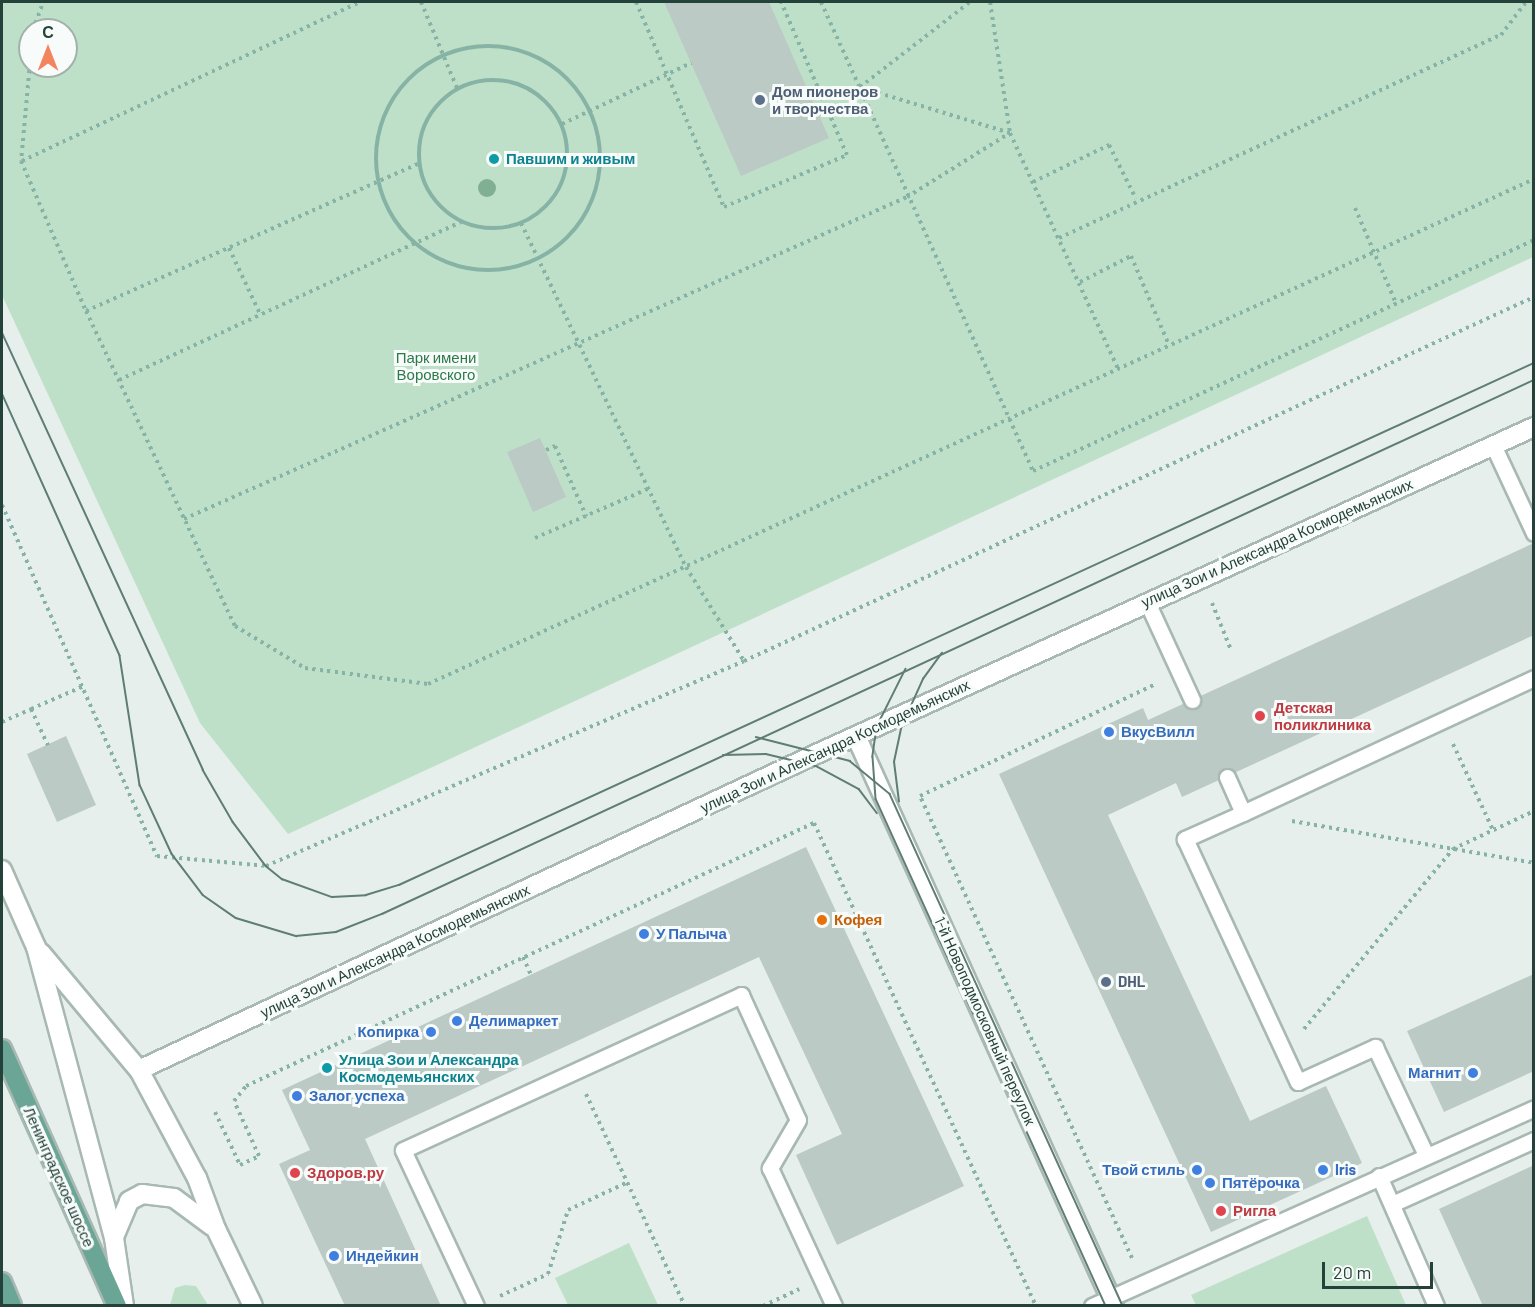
<!DOCTYPE html>
<html>
<head>
<meta charset="utf-8">
<style>
  body { margin:0 }
  #map { position:relative; width:1535px; height:1307px; overflow:hidden; background:#e6efeb; font-family:Barlow,sans-serif }
  div>[style] { position:absolute }
  .green>* { inset:0; background:#bfe0c8 }
  .building>* { inset:0; background:#bbcac4 }
  .path>* { height:4px; margin-top:-2px; transform-origin:0; background:repeating-linear-gradient(90deg,#86b3a5 0 3px,transparent 0 7.5px) }
  .path>.ring { margin:-2px; padding:0; box-sizing:content-box; background:none; border:4px solid #86b3a5; border-radius:50% }
  .roads { filter:drop-shadow(2px 0 #a8b8b2) drop-shadow(-2px 0 #a8b8b2) drop-shadow(0 2px #a8b8b2) drop-shadow(0 -2px #a8b8b2) }
  .service>* { height:15px; margin:-7.5px; padding:0 7.5px; transform-origin:7.5px; border-radius:7.5px; background:#fff }
  .pedestrian>* { height:18px; margin:-9px; padding:0 9px; transform-origin:9px; border-radius:9px; background:#fff }
  .minor>* { height:18px; margin:-9px; padding:0 9px; transform-origin:9px; border-radius:9px; background:#fff }
  .secondary>* { height:18px; margin:-9px; padding:0 9px; transform-origin:9px; border-radius:9px; background:#fff }
  .primary>* { height:18px; margin:-9px; padding:0 9px; transform-origin:9px; border-radius:9px; background:#6aa596 }
  .tram>* { height:1.5px; margin:-0.75px; padding:0 0.75px; transform-origin:0.75px; border-radius:0.75px; background:#5f7d75 }
  .trees>* { width:18px; height:18px; margin:-9px; border-radius:50%; background:#80af93 }
  .dots>* { width:16px; height:16px; translate:-50% -50%; box-sizing:border-box; border:3px solid #f7fbf9; border-radius:50% }
  span { translate:-50% -50%; white-space:nowrap; text-align:center; line-height:1.15; -webkit-text-stroke:6px #f7fbf9; paint-order:stroke }
  .service-label { font-size:15px; color:#4e5e75; font-weight:700 }
  .left { translate:0 -50%; text-align:left }
  .culture-label { font-size:15px; color:#0d838f; font-weight:700 }
  .park-label { font-size:15px; color:#2d7a4b }
  .street-label { font-size:15px; color:#24423a }
  .health-label { font-size:15px; color:#be3a42; font-weight:700 }
  .shop-label { font-size:15px; color:#366cbe; font-weight:700 }
  .right { translate:-100% -50%; text-align:right }
  .food-label { font-size:15px; color:#c56008; font-weight:700 }
  .frame { position:absolute; inset:0; border:3px solid #24423a; pointer-events:none }
  .north { position:absolute; left:18px; top:18px; width:60px; height:60px; box-sizing:border-box; background:#f7fbf9; border:2px solid #a3b1ad; border-radius:50%; rotate:0deg; font-size:16px; font-weight:700; line-height:24px; text-align:center; color:#24423a }
  .north::after { content:''; display:block; margin:auto; width:21px; height:27px; background:#f4845f; clip-path:polygon(50% 0,100% 100%,50% 72%,0 100%) }
  .scale { position:absolute; left:1322px; top:1262px; width:111px; height:27px; box-sizing:border-box; border:3px solid #24423a; border-top:0; padding-left:8px; font-size:18px; line-height:21px; white-space:nowrap; color:#24423a; -webkit-text-stroke:4px #f7fbf9; paint-order:stroke }
</style>
</head>
<body>
<div id="map">
  <div class="green">
    <i style="clip-path:polygon(evenodd,2px 2px,1533px 2px,1533px 257px,288px 834px,200px 723px,2px 295px,2px 2px,30px 30px,66px 30px,66px 66px,30px 66px,30px 30px)"></i>
    <i style="clip-path:polygon(1367px 1216px,1406px 1305px,1196px 1305px,1191px 1295px)"></i>
    <i style="clip-path:polygon(629px 1243px,658px 1305px,568px 1305px,555px 1278px)"></i>
    <i style="clip-path:polygon(185px 1285px,196px 1286px,208px 1305px,170px 1305px,175px 1288px)"></i>
  </div>
  <div class="building">
    <i style="clip-path:polygon(664px 2px,769px 2px,829px 138px,741px 176px)"></i>
    <i style="clip-path:polygon(540px 438px,566px 497px,533px 512px,507px 452px)"></i>
    <i style="clip-path:polygon(1534px 543px,1534px 635px,1182px 797px,1176px 783px,1108px 815px,1250px 1121px,1326px 1086px,1362px 1163px,1211px 1232px,999px 774px,1143px 708px,1148px 720px)"></i>
    <i style="clip-path:polygon(66px 736px,96px 805px,57px 822px,27px 754px)"></i>
    <i style="clip-path:polygon(806px 847px,964px 1186px,837px 1245px,796px 1155px,842px 1134px,759px 957px,365px 1139px,441px 1306px,345px 1306px,279px 1164px,310px 1150px,282px 1090px)"></i>
    <i style="clip-path:polygon(1534px 974px,1534px 1071px,1444px 1112px,1407px 1031px)"></i>
    <i style="clip-path:polygon(1534px 1165px,1534px 1306px,1483px 1306px,1439px 1209px)"></i>
  </div>
  <div class="path">
    <i style="left:421px;top:2px;width:93px;rotate:67.3deg"></i>
    <i style="left:636px;top:2px;width:223px;rotate:66.8deg"></i>
    <i style="left:724px;top:207px;width:134px;rotate:-22.9deg"></i>
    <i style="left:847px;top:155px;width:167px;rotate:-113.3deg"></i>
    <i style="left:821px;top:2px;width:515px;rotate:65.68deg"></i>
    <i style="left:1033px;top:471px;width:552px;rotate:-24.75deg"></i>
    <i style="left:990px;top:2px;width:133px;rotate:81.3deg"></i>
    <i style="left:1010px;top:133px;width:260px;rotate:65.4deg"></i>
    <i style="left:33px;top:30px;width:30px;rotate:-70deg"></i>
    <i class="ring" style="left:376px;top:46px;width:220px;height:220px"></i>
    <i style="left:30px;top:63px;width:98px;rotate:95.2deg"></i>
    <i style="left:21px;top:161px;width:163px;rotate:66.6deg"></i>
    <i style="left:86px;top:311px;width:348px;rotate:64.7deg"></i>
    <i style="left:235px;top:626px;width:82px;rotate:31deg"></i>
    <i style="left:305px;top:668px;width:124px;rotate:7.4deg"></i>
    <i style="left:428px;top:684px;width:1216px;rotate:-24.54deg"></i>
    <i class="ring" style="left:419px;top:80px;width:144px;height:144px"></i>
    <i style="left:860px;top:87px;width:139px;rotate:-37.7deg"></i>
    <i style="left:562px;top:124px;width:143px;rotate:-25.3deg"></i>
    <i style="left:22px;top:161px;width:374px;rotate:-25.2deg"></i>
    <i style="left:1033px;top:182px;width:85px;rotate:-26deg"></i>
    <i style="left:1109px;top:145px;width:60px;rotate:63.4deg"></i>
    <i style="left:1355px;top:208px;width:103px;rotate:66.7deg"></i>
    <i style="left:521px;top:223px;width:382px;rotate:64.4deg"></i>
    <i style="left:686px;top:567px;width:110px;rotate:58.3deg"></i>
    <i style="left:1059px;top:238px;width:486px;rotate:-24.7deg"></i>
    <i style="left:1501px;top:35px;width:41px;rotate:-52.9deg"></i>
    <i style="left:229px;top:248px;width:73px;rotate:64.8deg"></i>
    <i style="left:1080px;top:282px;width:57px;rotate:-27deg"></i>
    <i style="left:1131px;top:256px;width:97px;rotate:66.9deg"></i>
    <i style="left:86px;top:311px;width:363px;rotate:-23.9deg"></i>
    <i style="left:119px;top:380px;width:377px;rotate:-24.8deg"></i>
    <i style="left:546px;top:450px;width:10px;rotate:-24deg"></i>
    <i style="left:555px;top:446px;width:77px;rotate:66.1deg"></i>
    <i style="left:2px;top:505px;width:384px;rotate:66.2deg"></i>
    <i style="left:157px;top:856px;width:109px;rotate:5.2deg"></i>
    <i style="left:266px;top:866px;width:520px;rotate:-23.21deg"></i>
    <i style="left:744px;top:661px;width:870px;rotate:-24.74deg"></i>
    <i style="left:184px;top:519px;width:791px;rotate:-24.01deg"></i>
    <i style="left:907px;top:197px;width:121px;rotate:-31.9deg"></i>
    <i style="left:1010px;top:133px;width:157px;rotate:-163deg"></i>
    <i style="left:535px;top:538px;width:125px;rotate:-23.5deg"></i>
    <i style="left:1212px;top:603px;width:51px;rotate:68deg"></i>
    <i style="left:31px;top:709px;width:58px;rotate:-23.5deg"></i>
    <i style="left:2px;top:722px;width:32px;rotate:-24deg"></i>
    <i style="left:31px;top:709px;width:40px;rotate:65deg"></i>
    <i style="left:1453px;top:744px;width:95px;rotate:65.1deg"></i>
    <i style="left:1292px;top:821px;width:246px;rotate:9.8deg"></i>
    <i style="left:523px;top:957px;width:20px;rotate:66deg"></i>
    <i style="left:1304px;top:1029px;width:234px;rotate:-50.4deg"></i>
    <i style="left:1453px;top:849px;width:89px;rotate:-25.1deg"></i>
    <i style="left:586px;top:1094px;width:234px;rotate:65deg"></i>
    <i style="left:215px;top:1112px;width:59px;rotate:64.7deg"></i>
    <i style="left:240px;top:1165px;width:21px;rotate:-25deg"></i>
    <i style="left:259px;top:1156px;width:60px;rotate:-114.4deg"></i>
    <i style="left:234px;top:1101px;width:19px;rotate:-51deg"></i>
    <i style="left:246px;top:1086px;width:626px;rotate:-24.85deg"></i>
    <i style="left:814px;top:823px;width:532px;rotate:65.32deg"></i>
    <i style="left:1132px;top:1258px;width:508px;rotate:-114.65deg"></i>
    <i style="left:920px;top:796px;width:261px;rotate:-25.4deg"></i>
    <i style="left:500px;top:1296px;width:53px;rotate:-24.6deg"></i>
    <i style="left:548px;top:1274px;width:67px;rotate:-72.6deg"></i>
    <i style="left:568px;top:1210px;width:66px;rotate:-25deg"></i>
    <i style="left:763px;top:1306px;width:40px;rotate:-25deg"></i>
  </div>
  <div class="roads">
    <div class="service">
      <i style="left:1493px;top:445px;width:97px;rotate:65deg"></i>
      <i style="left:1147px;top:602px;width:108px;rotate:65.3deg"></i>
      <i style="left:1227px;top:777px;width:39px;rotate:66deg"></i>
      <i style="left:1243px;top:813px;width:64px;rotate:155.9deg"></i>
      <i style="left:1185px;top:839px;width:268px;rotate:65.1deg"></i>
      <i style="left:1298px;top:1082px;width:85px;rotate:-24.4deg"></i>
      <i style="left:1375px;top:1047px;width:119px;rotate:64.7deg"></i>
      <i style="left:1243px;top:813px;width:321px;rotate:-24.9deg"></i>
      <i style="left:1379px;top:1176px;width:142px;rotate:66.3deg"></i>
      <i style="left:1392px;top:1204px;width:156px;rotate:-24.3deg"></i>
      <i style="left:476px;top:1306px;width:172px;rotate:-115.1deg"></i>
      <i style="left:403px;top:1150px;width:372px;rotate:-24.6deg"></i>
      <i style="left:741px;top:995px;width:137px;rotate:65.5deg"></i>
      <i style="left:798px;top:1120px;width:56px;rotate:120.3deg"></i>
      <i style="left:770px;top:1168px;width:152px;rotate:65.1deg"></i>
      <i style="left:1092px;top:1306px;width:484px;rotate:-24.1deg"></i>
    </div>
    <div class="pedestrian">
      <i style="left:856px;top:736px;width:616px;rotate:65.64deg"></i>
    </div>
    <div class="minor">
      <i style="left:1110px;top:1297px;width:10px;rotate:66deg"></i>
    </div>
    <div class="secondary">
      <i style="left:2px;top:870px;width:84px;rotate:66.2deg"></i>
      <i style="left:36px;top:947px;width:301px;rotate:75deg"></i>
      <i style="left:114px;top:1238px;width:69px;rotate:81.6deg"></i>
      <i style="left:41px;top:953px;width:153px;rotate:50.1deg"></i>
      <i style="left:139px;top:1070px;width:123px;rotate:61.8deg"></i>
      <i style="left:197px;top:1178px;width:54px;rotate:69.6deg"></i>
      <i style="left:216px;top:1229px;width:85px;rotate:64.3deg"></i>
      <i style="left:139px;top:1070px;width:731px;rotate:-25.02deg"></i>
      <i style="left:801px;top:761px;width:806px;rotate:-24.5deg"></i>
      <i style="left:114px;top:1237px;width:39px;rotate:-67deg"></i>
      <i style="left:129px;top:1201px;width:15px;rotate:-28deg"></i>
      <i style="left:142px;top:1194px;width:32px;rotate:7deg"></i>
      <i style="left:174px;top:1198px;width:47px;rotate:36.4deg"></i>
    </div>
    <div class="primary">
      <i style="left:2px;top:1049px;width:282px;rotate:65.9deg"></i>
      <i style="left:2px;top:1282px;width:26px;rotate:67deg"></i>
    </div>
  </div>
  <div class="tram">
    <i style="left:2px;top:332px;width:482px;rotate:65.3deg"></i>
    <i style="left:203px;top:770px;width:60px;rotate:60deg"></i>
    <i style="left:233px;top:822px;width:55px;rotate:53.1deg"></i>
    <i style="left:266px;top:866px;width:21px;rotate:39deg"></i>
    <i style="left:282px;top:879px;width:53px;rotate:19.8deg"></i>
    <i style="left:332px;top:897px;width:34px;rotate:-3deg"></i>
    <i style="left:366px;top:895px;width:34px;rotate:-17deg"></i>
    <i style="left:399px;top:885px;width:1249px;rotate:-24.7deg"></i>
    <i style="left:2px;top:393px;width:288px;rotate:65.8deg"></i>
    <i style="left:120px;top:656px;width:131px;rotate:81.2deg"></i>
    <i style="left:140px;top:785px;width:76px;rotate:65.1deg"></i>
    <i style="left:172px;top:854px;width:51px;rotate:52.9deg"></i>
    <i style="left:203px;top:895px;width:40px;rotate:34.9deg"></i>
    <i style="left:236px;top:918px;width:63px;rotate:16.7deg"></i>
    <i style="left:296px;top:936px;width:40px;rotate:-5.7deg"></i>
    <i style="left:336px;top:932px;width:49px;rotate:-21.4deg"></i>
    <i style="left:382px;top:914px;width:1270px;rotate:-24.87deg"></i>
    <i style="left:906px;top:669px;width:65px;rotate:116.6deg"></i>
    <i style="left:877px;top:727px;width:30px;rotate:98deg"></i>
    <i style="left:873px;top:757px;width:42px;rotate:85.9deg"></i>
    <i style="left:876px;top:799px;width:557px;rotate:65.6deg"></i>
    <i style="left:756px;top:737px;width:97px;rotate:14.3deg"></i>
    <i style="left:850px;top:761px;width:52px;rotate:39.5deg"></i>
    <i style="left:890px;top:794px;width:563px;rotate:65.53deg"></i>
    <i style="left:723px;top:755px;width:43px;rotate:-1.3deg"></i>
    <i style="left:766px;top:754px;width:51px;rotate:13.5deg"></i>
    <i style="left:816px;top:766px;width:49px;rotate:28.1deg"></i>
    <i style="left:859px;top:789px;width:30px;rotate:53deg"></i>
    <i style="left:899px;top:802px;width:40px;rotate:-97.1deg"></i>
    <i style="left:894px;top:762px;width:35px;rotate:-78deg"></i>
    <i style="left:901px;top:728px;width:54px;rotate:-65.8deg"></i>
    <i style="left:923px;top:679px;width:32px;rotate:-54deg"></i>
  </div>
  <div class="trees">
    <i style="left:487px;top:188px"></i>
  </div>
  <div class="dots">
    <i style="left:760px;top:100px;background:#5c6f8a"></i>
    <i style="left:494px;top:159px;background:#0f9aa8"></i>
    <i style="left:1260px;top:716px;background:#e0444e"></i>
    <i style="left:1109px;top:732px;background:#3f7fe0"></i>
    <i style="left:822px;top:920px;background:#e8710a"></i>
    <i style="left:644px;top:934px;background:#3f7fe0"></i>
    <i style="left:1106px;top:982px;background:#5c6f8a"></i>
    <i style="left:457px;top:1021px;background:#3f7fe0"></i>
    <i style="left:431px;top:1032px;background:#3f7fe0"></i>
    <i style="left:327px;top:1068px;background:#0f9aa8"></i>
    <i style="left:1473px;top:1073px;background:#3f7fe0"></i>
    <i style="left:297px;top:1096px;background:#3f7fe0"></i>
    <i style="left:1197px;top:1170px;background:#3f7fe0"></i>
    <i style="left:1323px;top:1170px;background:#3f7fe0"></i>
    <i style="left:295px;top:1173px;background:#e0444e"></i>
    <i style="left:1210px;top:1183px;background:#3f7fe0"></i>
    <i style="left:1221px;top:1211px;background:#e0444e"></i>
    <i style="left:334px;top:1256px;background:#3f7fe0"></i>
  </div>
  <div class="service-label">
    <span class="left" style="left:772px;top:100px">Дом пионеров<br>и творчества</span>
    <span class="left" style="left:1118px;top:982px">DHL</span>
  </div>
  <div class="culture-label">
    <span class="left" style="left:506px;top:159px">Павшим и живым</span>
    <span class="left" style="left:339px;top:1068px">Улица Зои и Александра<br>Космодемьянских</span>
  </div>
  <div class="park-label">
    <span style="left:436px;top:366px">Парк имени<br>Воровского</span>
  </div>
  <div class="street-label">
    <span style="left:1277px;top:543px;rotate:-24deg">улица Зои и Александра Космодемьянских</span>
    <span style="left:835px;top:746px;rotate:-25deg">улица Зои и Александра Космодемьянских</span>
    <span style="left:395px;top:951px;rotate:-25deg">улица Зои и Александра Космодемьянских</span>
    <span style="left:985px;top:1021px;rotate:66deg">1-й Новоподмосковный переулок</span>
    <span style="left:59px;top:1177px;rotate:66deg">Ленинградское шоссе</span>
  </div>
  <div class="health-label">
    <span class="left" style="left:1274px;top:716px">Детская<br>поликлиника</span>
    <span class="left" style="left:307px;top:1173px">Здоров.ру</span>
    <span class="left" style="left:1233px;top:1211px">Ригла</span>
  </div>
  <div class="shop-label">
    <span class="left" style="left:1121px;top:732px">ВкусВилл</span>
    <span class="left" style="left:656px;top:934px">У Палыча</span>
    <span class="left" style="left:469px;top:1021px">Делимаркет</span>
    <span class="right" style="left:419px;top:1032px">Копирка</span>
    <span class="right" style="left:1461px;top:1073px">Магнит</span>
    <span class="left" style="left:309px;top:1096px">Залог успеха</span>
    <span class="right" style="left:1185px;top:1170px">Твой стиль</span>
    <span class="left" style="left:1335px;top:1170px">Iris</span>
    <span class="left" style="left:1222px;top:1183px">Пятёрочка</span>
    <span class="left" style="left:346px;top:1256px">Индейкин</span>
  </div>
  <div class="food-label">
    <span class="left" style="left:834px;top:920px">Кофея</span>
  </div>
  <div class="frame"></div>
  <div class="north">С</div>
  <div class="scale">20 m</div>
</div>
</body>
</html>
